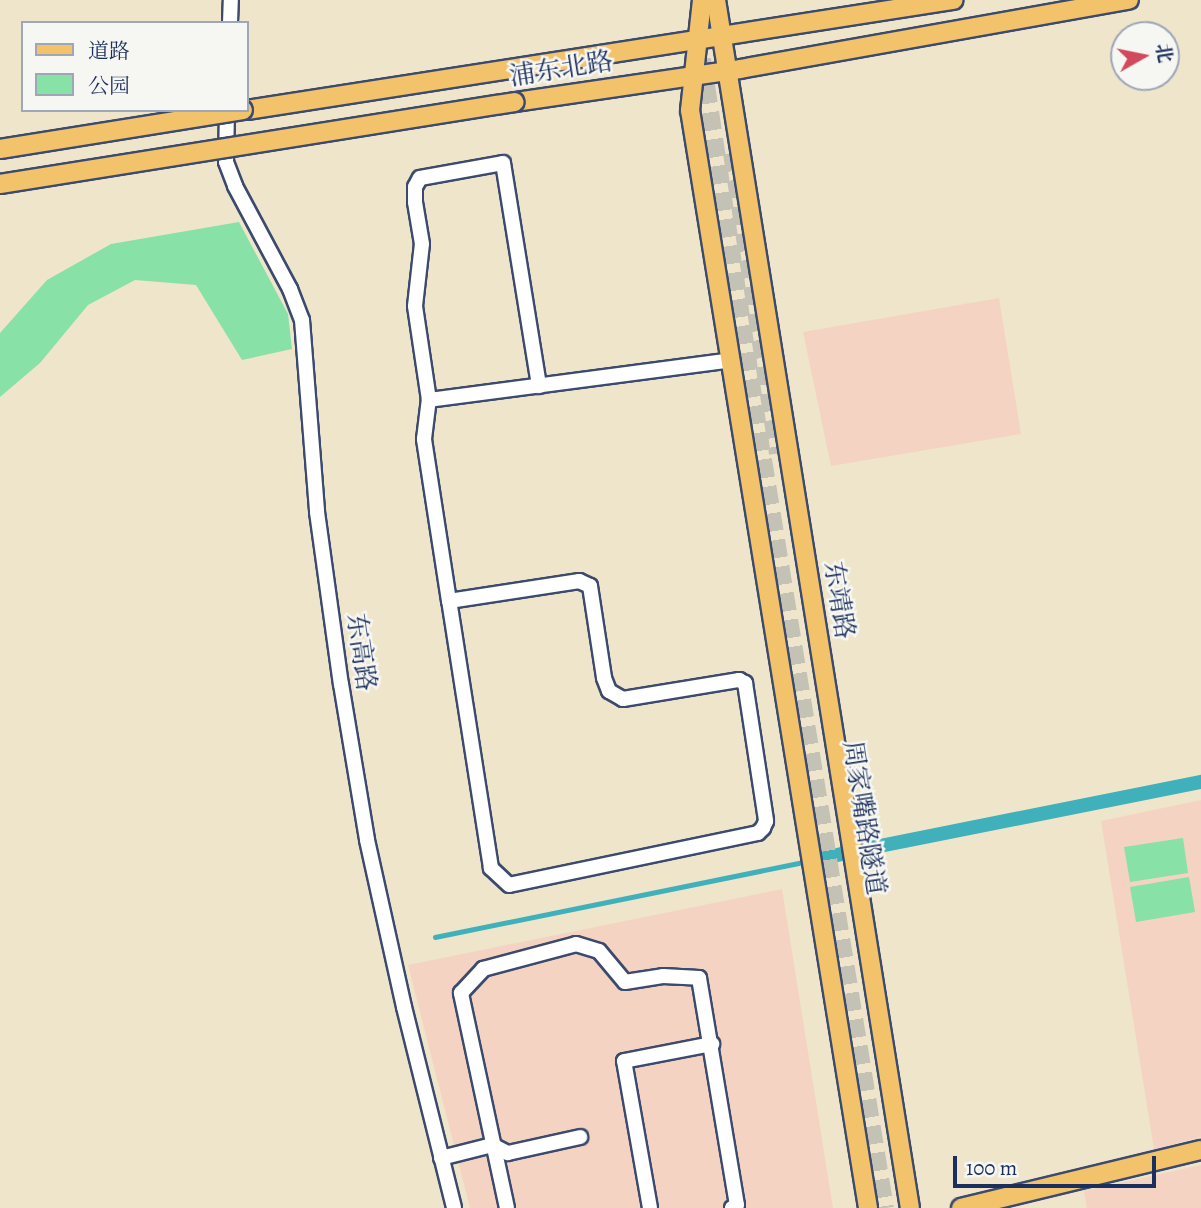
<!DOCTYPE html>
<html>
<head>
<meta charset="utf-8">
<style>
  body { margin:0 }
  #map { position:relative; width:1201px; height:1208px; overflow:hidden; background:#eee5cb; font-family:Alegreya,"Noto Serif SC",serif }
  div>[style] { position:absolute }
  .built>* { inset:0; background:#f5d3c2 }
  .green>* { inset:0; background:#88e1a6 }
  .stream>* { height:4.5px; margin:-2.25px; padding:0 2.25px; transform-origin:2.25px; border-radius:2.25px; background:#40b0ba }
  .canal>* { height:14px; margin:-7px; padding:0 7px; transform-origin:7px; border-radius:7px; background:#40b0ba }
  .major-tunnel>* { height:18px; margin-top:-9px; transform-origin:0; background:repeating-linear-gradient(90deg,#c4c1b5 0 18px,transparent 0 27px) }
  .roads { filter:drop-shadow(2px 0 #3b4a6e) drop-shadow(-2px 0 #3b4a6e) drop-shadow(0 2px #3b4a6e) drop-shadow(0 -2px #3b4a6e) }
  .minor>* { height:14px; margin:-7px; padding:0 7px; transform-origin:7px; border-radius:7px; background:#fff }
  .major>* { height:18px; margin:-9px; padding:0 9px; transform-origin:9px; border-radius:9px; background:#f2c36a }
  .bridges { filter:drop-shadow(2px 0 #3b4a6e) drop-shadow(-2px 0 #3b4a6e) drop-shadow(0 2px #3b4a6e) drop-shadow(0 -2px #3b4a6e) }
  .major-bridge>* { height:18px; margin:-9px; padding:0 9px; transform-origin:9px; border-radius:9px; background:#f2c36a }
  span { translate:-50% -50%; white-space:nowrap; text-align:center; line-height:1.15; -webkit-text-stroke:5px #f6f6f2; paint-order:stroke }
  .street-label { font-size:26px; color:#1b2f5e }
  .legend { position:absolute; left:21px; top:21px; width:228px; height:91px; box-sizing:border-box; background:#f6f6f2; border:2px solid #9ea6b7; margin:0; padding:9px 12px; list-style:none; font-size:21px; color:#1b2f5e }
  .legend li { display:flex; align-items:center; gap:14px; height:35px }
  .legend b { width:35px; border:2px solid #9ea6b7 }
  .north { position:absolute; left:1110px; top:21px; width:70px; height:70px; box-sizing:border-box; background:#f6f6f2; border:2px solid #9ea6b7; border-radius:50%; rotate:81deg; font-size:19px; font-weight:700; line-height:28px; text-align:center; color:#1b2f5e }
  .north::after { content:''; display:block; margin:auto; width:24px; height:32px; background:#d1495b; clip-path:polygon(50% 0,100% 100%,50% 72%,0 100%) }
  .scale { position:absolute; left:953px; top:1156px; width:203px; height:32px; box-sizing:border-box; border:4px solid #1b2f5e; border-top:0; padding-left:9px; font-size:21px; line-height:24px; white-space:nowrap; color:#1b2f5e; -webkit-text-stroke:5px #f6f6f2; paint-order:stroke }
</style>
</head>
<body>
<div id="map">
  <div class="built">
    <i style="clip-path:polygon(999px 298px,1021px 434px,831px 466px,803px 332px)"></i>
    <i style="clip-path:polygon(1201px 800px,1201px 1137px,1154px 1149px,1101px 821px)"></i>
    <i style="clip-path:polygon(782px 889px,833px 1208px,470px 1208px,408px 965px)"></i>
    <i style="clip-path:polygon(1201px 1165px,1201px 1208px,1087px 1208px,1084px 1191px)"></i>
  </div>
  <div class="green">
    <i style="clip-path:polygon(239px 222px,288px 314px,292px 349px,242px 360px,196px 285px,135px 280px,88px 305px,40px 363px,0 397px,0 333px,47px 280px,111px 244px)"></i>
    <i style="clip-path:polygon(1183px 838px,1188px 873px,1130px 882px,1124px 847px)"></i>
    <i style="clip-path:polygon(1189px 877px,1195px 912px,1136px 922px,1130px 887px)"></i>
  </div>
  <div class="stream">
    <i style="left:435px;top:937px;width:377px;rotate:-11.5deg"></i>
  </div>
  <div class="canal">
    <i style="left:860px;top:850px;width:348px;rotate:-11.3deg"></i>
    <i style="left:820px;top:859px;width:26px;rotate:-13deg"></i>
  </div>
  <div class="major-tunnel">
    <i style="left:702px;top:59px;width:406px;rotate:81.4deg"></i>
    <i style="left:763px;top:460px;width:758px;rotate:80.74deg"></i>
    <i style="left:732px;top:153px;width:304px;rotate:81.3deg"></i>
  </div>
  <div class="roads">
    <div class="minor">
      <i style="left:230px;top:23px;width:23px;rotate:-88deg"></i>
      <i style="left:227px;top:110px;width:52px;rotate:91.1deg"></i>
      <i style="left:226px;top:162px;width:26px;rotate:69deg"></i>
      <i style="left:235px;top:186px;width:117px;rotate:61.9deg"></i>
      <i style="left:290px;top:289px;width:33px;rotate:69deg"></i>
      <i style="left:302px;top:320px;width:193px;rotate:85.5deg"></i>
      <i style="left:317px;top:512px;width:174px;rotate:82.1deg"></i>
      <i style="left:341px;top:684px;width:158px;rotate:80.5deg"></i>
      <i style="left:367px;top:840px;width:171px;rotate:77.5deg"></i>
      <i style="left:404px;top:1007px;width:207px;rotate:76deg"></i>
      <i style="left:429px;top:400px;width:305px;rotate:-7.5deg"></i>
      <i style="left:449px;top:601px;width:132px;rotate:-8.7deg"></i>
      <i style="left:579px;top:581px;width:12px;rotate:24deg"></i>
      <i style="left:590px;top:586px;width:93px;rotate:81.3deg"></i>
      <i style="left:604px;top:678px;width:14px;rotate:69deg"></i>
      <i style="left:609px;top:691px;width:16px;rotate:30deg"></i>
      <i style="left:623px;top:699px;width:118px;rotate:-9.3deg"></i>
      <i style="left:739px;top:680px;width:7px;rotate:27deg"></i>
      <i style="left:745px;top:683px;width:140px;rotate:81.3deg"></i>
      <i style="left:766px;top:821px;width:8px;rotate:113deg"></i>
      <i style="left:763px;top:828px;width:7px;rotate:135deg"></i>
      <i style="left:758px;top:833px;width:254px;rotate:168.2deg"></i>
      <i style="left:509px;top:885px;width:25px;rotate:-137deg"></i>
      <i style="left:491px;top:868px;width:270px;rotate:-98.9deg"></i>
      <i style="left:449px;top:601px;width:164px;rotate:-98.8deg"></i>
      <i style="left:424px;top:439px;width:39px;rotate:-83deg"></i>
      <i style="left:429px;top:400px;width:95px;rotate:-98.5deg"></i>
      <i style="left:415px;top:306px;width:62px;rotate:-83.6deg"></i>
      <i style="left:422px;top:244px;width:43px;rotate:-99.5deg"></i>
      <i style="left:415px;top:202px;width:15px;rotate:-90deg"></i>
      <i style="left:415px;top:187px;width:10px;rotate:-61deg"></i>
      <i style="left:420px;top:178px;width:84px;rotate:-10.2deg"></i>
      <i style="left:503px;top:163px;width:226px;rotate:80.8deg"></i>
      <i style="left:441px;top:1158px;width:53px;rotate:-14.3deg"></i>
      <i style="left:492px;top:1145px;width:18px;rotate:27deg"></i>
      <i style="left:508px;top:1153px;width:74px;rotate:-12.5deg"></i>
      <i style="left:507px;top:1208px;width:220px;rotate:-102.1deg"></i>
      <i style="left:461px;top:993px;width:33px;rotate:-47deg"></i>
      <i style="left:483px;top:969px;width:96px;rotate:-15deg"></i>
      <i style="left:576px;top:944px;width:24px;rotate:17deg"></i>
      <i style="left:599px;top:951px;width:40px;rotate:50deg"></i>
      <i style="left:625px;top:982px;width:38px;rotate:-9deg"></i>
      <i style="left:663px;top:976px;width:36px;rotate:3deg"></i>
      <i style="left:699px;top:978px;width:230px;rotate:80.5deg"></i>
      <i style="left:737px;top:1205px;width:6px;rotate:149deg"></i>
      <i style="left:650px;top:1208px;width:149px;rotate:-100deg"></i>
      <i style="left:624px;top:1061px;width:90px;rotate:-10.9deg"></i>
    </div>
    <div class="major">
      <i style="left:702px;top:0;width:111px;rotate:96.2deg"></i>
      <i style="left:690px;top:110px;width:1112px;rotate:80.79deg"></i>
      <i style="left:716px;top:0;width:1223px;rotate:80.88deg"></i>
      <i style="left:515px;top:102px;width:227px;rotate:-8.3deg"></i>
      <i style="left:740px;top:69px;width:395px;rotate:-10.1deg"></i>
      <i style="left:247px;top:110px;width:715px;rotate:-8.86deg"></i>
      <i style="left:961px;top:1208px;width:247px;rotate:-13.6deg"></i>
    </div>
  </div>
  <div class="bridges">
    <div class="major-bridge">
      <i style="left:0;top:149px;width:246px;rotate:-9.1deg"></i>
      <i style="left:0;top:184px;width:521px;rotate:-9.05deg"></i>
    </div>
  </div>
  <div class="street-label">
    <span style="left:561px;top:69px;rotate:-9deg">浦东北路</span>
    <span style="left:839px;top:600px;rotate:81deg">东靖路</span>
    <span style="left:361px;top:652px;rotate:82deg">东高路</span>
    <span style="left:864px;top:818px;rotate:81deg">周家嘴路隧道</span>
  </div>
  <ul class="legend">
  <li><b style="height:9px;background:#f2c36a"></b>道路</li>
  <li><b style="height:19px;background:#88e1a6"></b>公园</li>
  </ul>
  <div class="north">北</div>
  <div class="scale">100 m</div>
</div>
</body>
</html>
